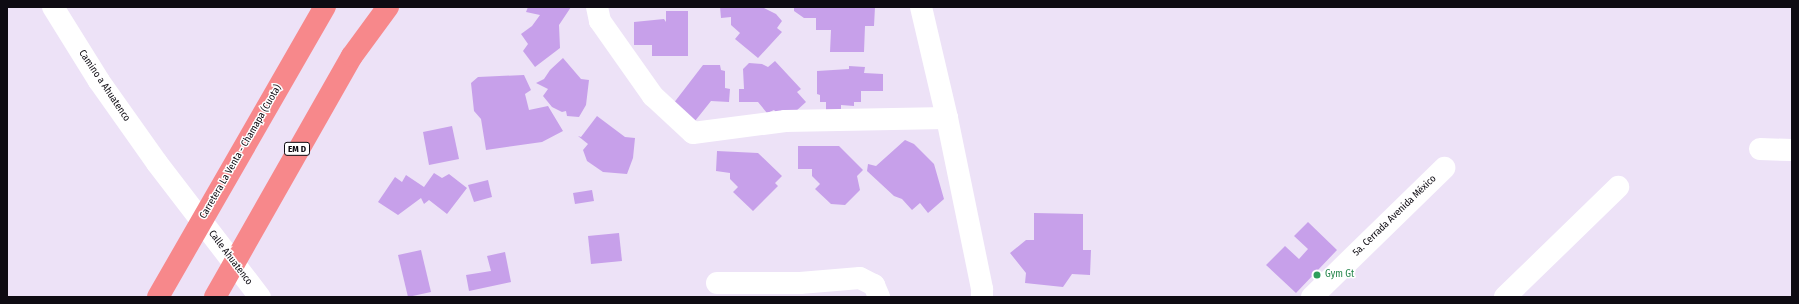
<!DOCTYPE html>
<html>
<head>
<meta charset="utf-8">
<style>
  body { margin:0 }
  #map { position:relative; width:1799px; height:304px; overflow:hidden; background:#ede2f7; font-family:"Fira Sans Condensed",sans-serif }
  div>[style] { position:absolute }
  .building>* { inset:0; background:#c7a0ea }
  .minor>* { height:22px; margin:-11px; padding:0 11px; transform-origin:11px; border-radius:11px; background:#fff }
  .motorway>* { height:22px; margin:-11px; padding:0 11px; transform-origin:11px; border-radius:11px; background:#f7888b }
  .dots>* { width:11px; height:11px; translate:-50% -50%; box-sizing:border-box; border:2px solid #fff; border-radius:50% }
  span { translate:-50% -50%; white-space:nowrap; text-align:center; line-height:1.15; -webkit-text-stroke:3px #fff; paint-order:stroke }
  .shield-label span { padding:1px 3px; background:#fff; border:1px solid; border-radius:3px; -webkit-text-stroke-width:0 }
  .shield-label { font-size:9px; color:#0e0b12; font-weight:700 }
  .street-label { font-size:10px; color:#0e0b12 }
  .leisure-label { font-size:10px; color:#27864d }
  .left { translate:0 -50%; text-align:left }
  .frame { position:absolute; inset:0; border:8px solid #0e0b12; pointer-events:none }
</style>
</head>
<body>
<div id="map">
  <div class="building">
    <i style="clip-path:polygon(528px 7px,571px 7px,559px 25px,560px 48px,535px 67px,523px 51px,528px 44px,521px 34px,532px 26px,540px 15px,526px 12px)"></i>
    <i style="clip-path:polygon(720px 7px,762px 7px,776px 14px,782px 21px,777px 28px,782px 32px,758px 58px,735px 39px,740px 33px,731px 25px,731px 17px,721px 18px)"></i>
    <i style="clip-path:polygon(794px 7px,875px 7px,874px 26px,865px 26px,864px 52px,830px 52px,831px 30px,816px 30px,816px 18px,804px 18px,794px 11px)"></i>
    <i style="clip-path:polygon(666px 11px,688px 11px,688px 56px,652px 56px,652px 45px,634px 45px,634px 22px,664px 19px,666px 22px)"></i>
    <i style="clip-path:polygon(563px 58px,581px 79px,589px 80px,586px 105px,579px 117px,567px 116px,566px 111px,562px 112px,552px 107px,543px 96px,548px 89px,536px 83px,544px 79px,550px 70px)"></i>
    <i style="clip-path:polygon(775px 61px,801px 89px,797px 92px,806px 102px,785px 121px,774px 110px,767px 113px,758px 102px,739px 102px,739px 89px,744px 89px,743px 69px,749px 63px,762px 64px,768px 67px)"></i>
    <i style="clip-path:polygon(703px 65px,720px 65px,721px 70px,725px 71px,725px 88px,730px 89px,729px 102px,711px 101px,695px 121px,673px 104px)"></i>
    <i style="clip-path:polygon(849px 66px,865px 67px,864px 73px,883px 74px,883px 91px,861px 91px,861px 102px,854px 102px,854px 106px,841px 105px,841px 113px,826px 112px,826px 102px,820px 102px,820px 95px,817px 94px,817px 71px,849px 69px)"></i>
    <i style="clip-path:polygon(524px 75px,531px 90px,525px 94px,529px 110px,548px 106px,563px 131px,542px 142px,486px 150px,481px 119px,474px 111px,471px 83px,478px 77px)"></i>
    <i style="clip-path:polygon(597px 116px,625px 137px,635px 138px,633px 158px,627px 174px,603px 172px,587px 161px,583px 150px,588px 144px,578px 136px,581px 137px)"></i>
    <i style="clip-path:polygon(452px 126px,459px 159px,429px 165px,423px 132px)"></i>
    <i style="clip-path:polygon(905px 140px,914px 144px,934px 164px,944px 199px,928px 213px,920px 203px,912px 210px,902px 199px,894px 196px,867px 171px,868px 164px,876px 166px)"></i>
    <i style="clip-path:polygon(798px 146px,839px 146px,863px 170px,857px 176px,860px 190px,845px 205px,831px 204px,815px 189px,820px 184px,812px 176px,812px 169px,798px 169px)"></i>
    <i style="clip-path:polygon(717px 151px,758px 153px,782px 176px,775px 183px,778px 186px,753px 211px,733px 192px,738px 187px,730px 179px,730px 173px,716px 171px)"></i>
    <i style="clip-path:polygon(434px 173px,442px 178px,449px 174px,467px 188px,447px 214px,429px 200px,424px 204px,421px 198px,398px 215px,378px 202px,395px 177px,402px 182px,406px 175px,424px 187px)"></i>
    <i style="clip-path:polygon(488px 180px,492px 197px,474px 202px,468px 185px)"></i>
    <i style="clip-path:polygon(592px 190px,594px 201px,575px 204px,573px 193px)"></i>
    <i style="clip-path:polygon(1034px 213px,1083px 214px,1083px 250px,1091px 250px,1090px 275px,1072px 274px,1063px 287px,1025px 283px,1026px 273px,1010px 253px,1026px 240px,1034px 240px)"></i>
    <i style="clip-path:polygon(1308px 222px,1337px 250px,1296px 293px,1266px 265px,1285px 246px,1299px 259px,1308px 249px,1294px 236px)"></i>
    <i style="clip-path:polygon(619px 233px,622px 261px,591px 264px,588px 236px)"></i>
    <i style="clip-path:polygon(421px 250px,431px 292px,408px 297px,398px 255px)"></i>
    <i style="clip-path:polygon(505px 252px,511px 282px,469px 291px,466px 275px,491px 271px,487px 256px)"></i>
  </div>
  <div class="minor">
    <i style="left:53px;top:7px;width:87px;rotate:58.1deg"></i>
    <i style="left:99px;top:81px;width:100px;rotate:54.7deg"></i>
    <i style="left:157px;top:163px;width:169px;rotate:52.5deg"></i>
    <i style="left:597px;top:7px;width:14px;rotate:78deg"></i>
    <i style="left:600px;top:21px;width:92px;rotate:54.8deg"></i>
    <i style="left:653px;top:96px;width:54px;rotate:42.8deg"></i>
    <i style="left:693px;top:133px;width:93px;rotate:-7.4deg"></i>
    <i style="left:785px;top:121px;width:162px;rotate:-1.1deg"></i>
    <i style="left:921px;top:7px;width:114px;rotate:76.8deg"></i>
    <i style="left:947px;top:118px;width:175px;rotate:78.4deg"></i>
    <i style="left:982px;top:289px;width:8px;rotate:90deg"></i>
    <i style="left:1760px;top:149px;width:32px;rotate:2deg"></i>
    <i style="left:717px;top:283px;width:83px"></i>
    <i style="left:800px;top:283px;width:60px;rotate:-4.8deg"></i>
    <i style="left:860px;top:278px;width:16px;rotate:27deg"></i>
    <i style="left:874px;top:285px;width:13px;rotate:67deg"></i>
    <i style="left:1312px;top:297px;width:185px;rotate:-44.3deg"></i>
    <i style="left:1505px;top:297px;width:158px;rotate:-44.2deg"></i>
  </div>
  <div class="motorway">
    <i style="left:158px;top:297px;width:335px;rotate:-60.1deg"></i>
    <i style="left:215px;top:297px;width:277px;rotate:-60.4deg"></i>
    <i style="left:352px;top:56px;width:61px;rotate:-53.7deg"></i>
  </div>
  <div class="dots">
    <i style="left:1317px;top:275px;background:#2e9e5b"></i>
  </div>
  <div class="shield-label">
    <span style="left:297px;top:149px">EM D</span>
  </div>
  <div class="street-label">
    <span style="left:104px;top:86px;rotate:56deg">Camino a Ahuatenco</span>
    <span style="left:241px;top:152px;rotate:-60deg">Carretera La Venta - Chamapa (Cuota)</span>
    <span style="left:1395px;top:216px;rotate:-44deg">5a. Cerrada Avenida México</span>
    <span style="left:230px;top:258px;rotate:53deg">Calle Ahuatenco</span>
  </div>
  <div class="leisure-label">
    <span class="left" style="left:1325px;top:275px">Gym Gt</span>
  </div>
  <div class="frame"></div>
</div>
</body>
</html>
